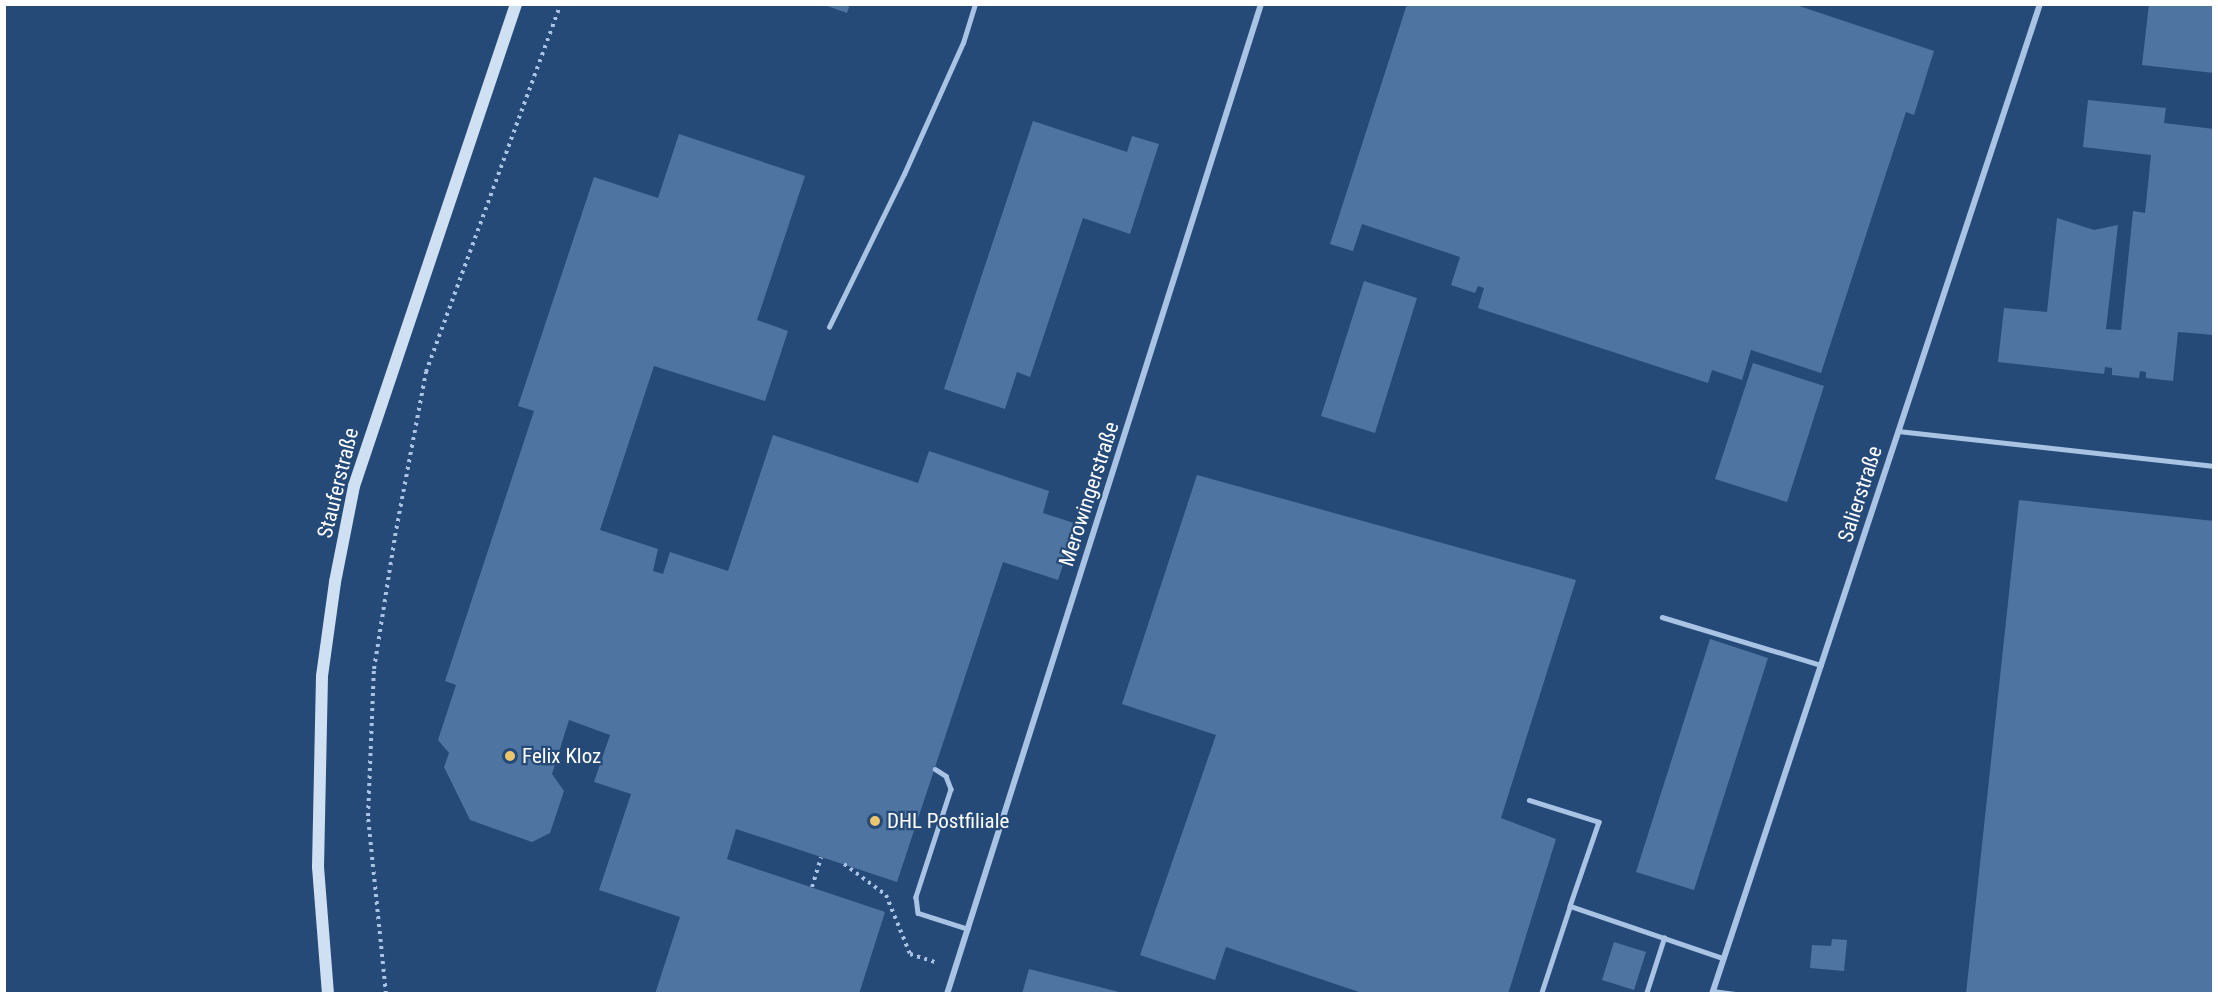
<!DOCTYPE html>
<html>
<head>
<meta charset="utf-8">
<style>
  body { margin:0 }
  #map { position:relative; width:2218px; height:998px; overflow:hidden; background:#264a78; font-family:"Roboto Condensed",sans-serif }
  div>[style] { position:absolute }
  .building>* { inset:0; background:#4e74a1 }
  .path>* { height:4px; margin-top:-2px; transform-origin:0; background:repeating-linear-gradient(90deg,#a8c3e3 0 3px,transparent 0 7.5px) }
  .service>* { height:4.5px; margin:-2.25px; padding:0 2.25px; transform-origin:2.25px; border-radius:2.25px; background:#a8c3e3 }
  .minor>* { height:6px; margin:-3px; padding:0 3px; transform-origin:3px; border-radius:3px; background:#a8c3e3 }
  .secondary>* { height:12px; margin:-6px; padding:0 6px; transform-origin:6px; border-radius:6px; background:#d0e0f3 }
  .dots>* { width:16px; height:16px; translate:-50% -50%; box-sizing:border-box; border:3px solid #264a78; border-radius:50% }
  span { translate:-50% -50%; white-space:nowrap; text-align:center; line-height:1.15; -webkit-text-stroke:4.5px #264a78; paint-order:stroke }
  .street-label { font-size:21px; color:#fff }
  .poi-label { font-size:21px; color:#fff }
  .left { translate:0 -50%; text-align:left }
  .frame { position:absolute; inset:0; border:6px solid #fff; pointer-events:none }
</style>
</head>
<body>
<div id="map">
  <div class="building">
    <i style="clip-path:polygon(822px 4px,850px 4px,847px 13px)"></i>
    <i style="clip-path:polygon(1407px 4px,1793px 4px,1934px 51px,1914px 115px,1906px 112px,1821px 373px,1751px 350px,1742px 380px,1712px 370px,1708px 383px,1478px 308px,1484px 288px,1478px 286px,1475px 293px,1451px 285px,1460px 257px,1362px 224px,1353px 251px,1330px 244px)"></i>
    <i style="clip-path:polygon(2149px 4px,2214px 4px,2214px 73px,2142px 65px)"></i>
    <i style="clip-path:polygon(2088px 100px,2166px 108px,2164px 123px,2214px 129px,2214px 335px,2178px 332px,2173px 381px,2146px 378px,2146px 372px,2140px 371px,2139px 378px,2112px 375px,2112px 368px,2105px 367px,2104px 374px,1998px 362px,2004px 308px,2047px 312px,2057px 218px,2094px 230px,2118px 225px,2106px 329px,2121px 330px,2133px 211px,2145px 213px,2151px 155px,2083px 147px)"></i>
    <i style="clip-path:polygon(1033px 121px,1127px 152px,1132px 136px,1159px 144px,1130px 234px,1083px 218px,1030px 377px,1017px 372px,1005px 409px,944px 389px)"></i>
    <i style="clip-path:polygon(679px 134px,805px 176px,757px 320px,788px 331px,765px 401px,654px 366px,600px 530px,658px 549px,653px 571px,663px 574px,670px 552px,728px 571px,773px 435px,918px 483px,929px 451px,1049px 491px,1043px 513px,1077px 524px,1058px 580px,1003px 562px,897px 882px,736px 829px,727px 859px,885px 912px,859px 994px,655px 994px,680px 917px,599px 890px,631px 794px,594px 782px,610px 735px,569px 720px,552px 774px,564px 791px,550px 833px,532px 842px,470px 820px,444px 767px,449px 753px,438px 740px,456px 685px,445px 681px,534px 411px,518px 406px,594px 177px,658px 198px)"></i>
    <i style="clip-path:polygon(1364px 281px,1417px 298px,1375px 433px,1321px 416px)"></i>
    <i style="clip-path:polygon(1753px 363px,1824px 386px,1787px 502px,1715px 479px)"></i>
    <i style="clip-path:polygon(1197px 475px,1576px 580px,1501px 818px,1556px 839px,1508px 994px,1365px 994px,1226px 947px,1215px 980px,1140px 955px,1216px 735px,1122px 704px)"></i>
    <i style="clip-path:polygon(2019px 500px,2214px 521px,2214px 994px,1966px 994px)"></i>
    <i style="clip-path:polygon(1710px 639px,1768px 658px,1694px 890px,1636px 872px)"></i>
    <i style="clip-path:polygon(1832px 939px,1847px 940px,1844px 971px,1810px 968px,1812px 945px,1831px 946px)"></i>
    <i style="clip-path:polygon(1614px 942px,1646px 952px,1634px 990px,1602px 980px)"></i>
    <i style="clip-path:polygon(1029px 969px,1123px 993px,1123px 994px,1022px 994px)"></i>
  </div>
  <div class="path">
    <i style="left:844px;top:864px;width:52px;rotate:36.4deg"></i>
    <i style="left:886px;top:895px;width:64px;rotate:67.9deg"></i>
    <i style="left:910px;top:954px;width:28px;rotate:18deg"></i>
    <i style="left:812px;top:887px;width:31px;rotate:-73deg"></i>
    <i style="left:386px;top:994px;width:179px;rotate:-95.8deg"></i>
    <i style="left:368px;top:816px;width:147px;rotate:-87.7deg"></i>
    <i style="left:374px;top:669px;width:135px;rotate:-81deg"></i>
    <i style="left:395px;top:536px;width:167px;rotate:-79.3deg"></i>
    <i style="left:426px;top:372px;width:392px;rotate:-69.9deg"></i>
  </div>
  <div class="service">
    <i style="left:829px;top:327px;width:170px;rotate:-63.9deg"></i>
    <i style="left:904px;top:174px;width:144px;rotate:-65.8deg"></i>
    <i style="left:963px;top:43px;width:41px;rotate:-72.9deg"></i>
    <i style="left:1898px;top:431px;width:318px;rotate:6.3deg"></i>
    <i style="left:1662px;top:617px;width:166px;rotate:16.8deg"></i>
    <i style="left:935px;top:769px;width:13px;rotate:32deg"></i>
    <i style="left:946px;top:776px;width:14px;rotate:69deg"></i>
    <i style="left:951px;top:789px;width:114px;rotate:108deg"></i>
    <i style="left:916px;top:897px;width:16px;rotate:83deg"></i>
    <i style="left:918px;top:913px;width:52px;rotate:17.7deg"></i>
    <i style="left:1529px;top:800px;width:73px;rotate:17.4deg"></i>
    <i style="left:1599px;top:822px;width:89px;rotate:109deg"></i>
    <i style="left:1712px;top:991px;width:23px;rotate:7deg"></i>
    <i style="left:1541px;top:994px;width:93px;rotate:-71.8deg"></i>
    <i style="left:1570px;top:906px;width:162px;rotate:18.8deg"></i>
    <i style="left:1646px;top:994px;width:59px;rotate:-72.2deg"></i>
  </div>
  <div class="minor">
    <i style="left:947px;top:994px;width:1039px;rotate:-72.4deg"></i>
    <i style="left:1712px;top:994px;width:1043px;rotate:-71.67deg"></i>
  </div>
  <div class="secondary">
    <i style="left:328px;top:994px;width:127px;rotate:-94.5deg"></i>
    <i style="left:318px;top:867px;width:191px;rotate:-88.8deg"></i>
    <i style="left:322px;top:676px;width:95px;rotate:-82.1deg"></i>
    <i style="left:335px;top:582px;width:98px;rotate:-78.8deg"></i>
    <i style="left:354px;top:486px;width:508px;rotate:-71.42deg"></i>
  </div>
  <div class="dots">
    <i style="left:510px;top:756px;background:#ebc66d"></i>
    <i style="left:875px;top:821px;background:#ebc66d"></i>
  </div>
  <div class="street-label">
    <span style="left:338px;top:483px;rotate:-76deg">Stauferstraße</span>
    <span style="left:1089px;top:494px;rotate:-72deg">Merowingerstraße</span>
    <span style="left:1860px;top:494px;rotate:-72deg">Salierstraße</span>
  </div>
  <div class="poi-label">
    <span class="left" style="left:522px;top:756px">Felix Kloz</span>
    <span class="left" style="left:887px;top:821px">DHL Postfiliale</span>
  </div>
  <div class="frame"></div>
</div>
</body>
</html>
